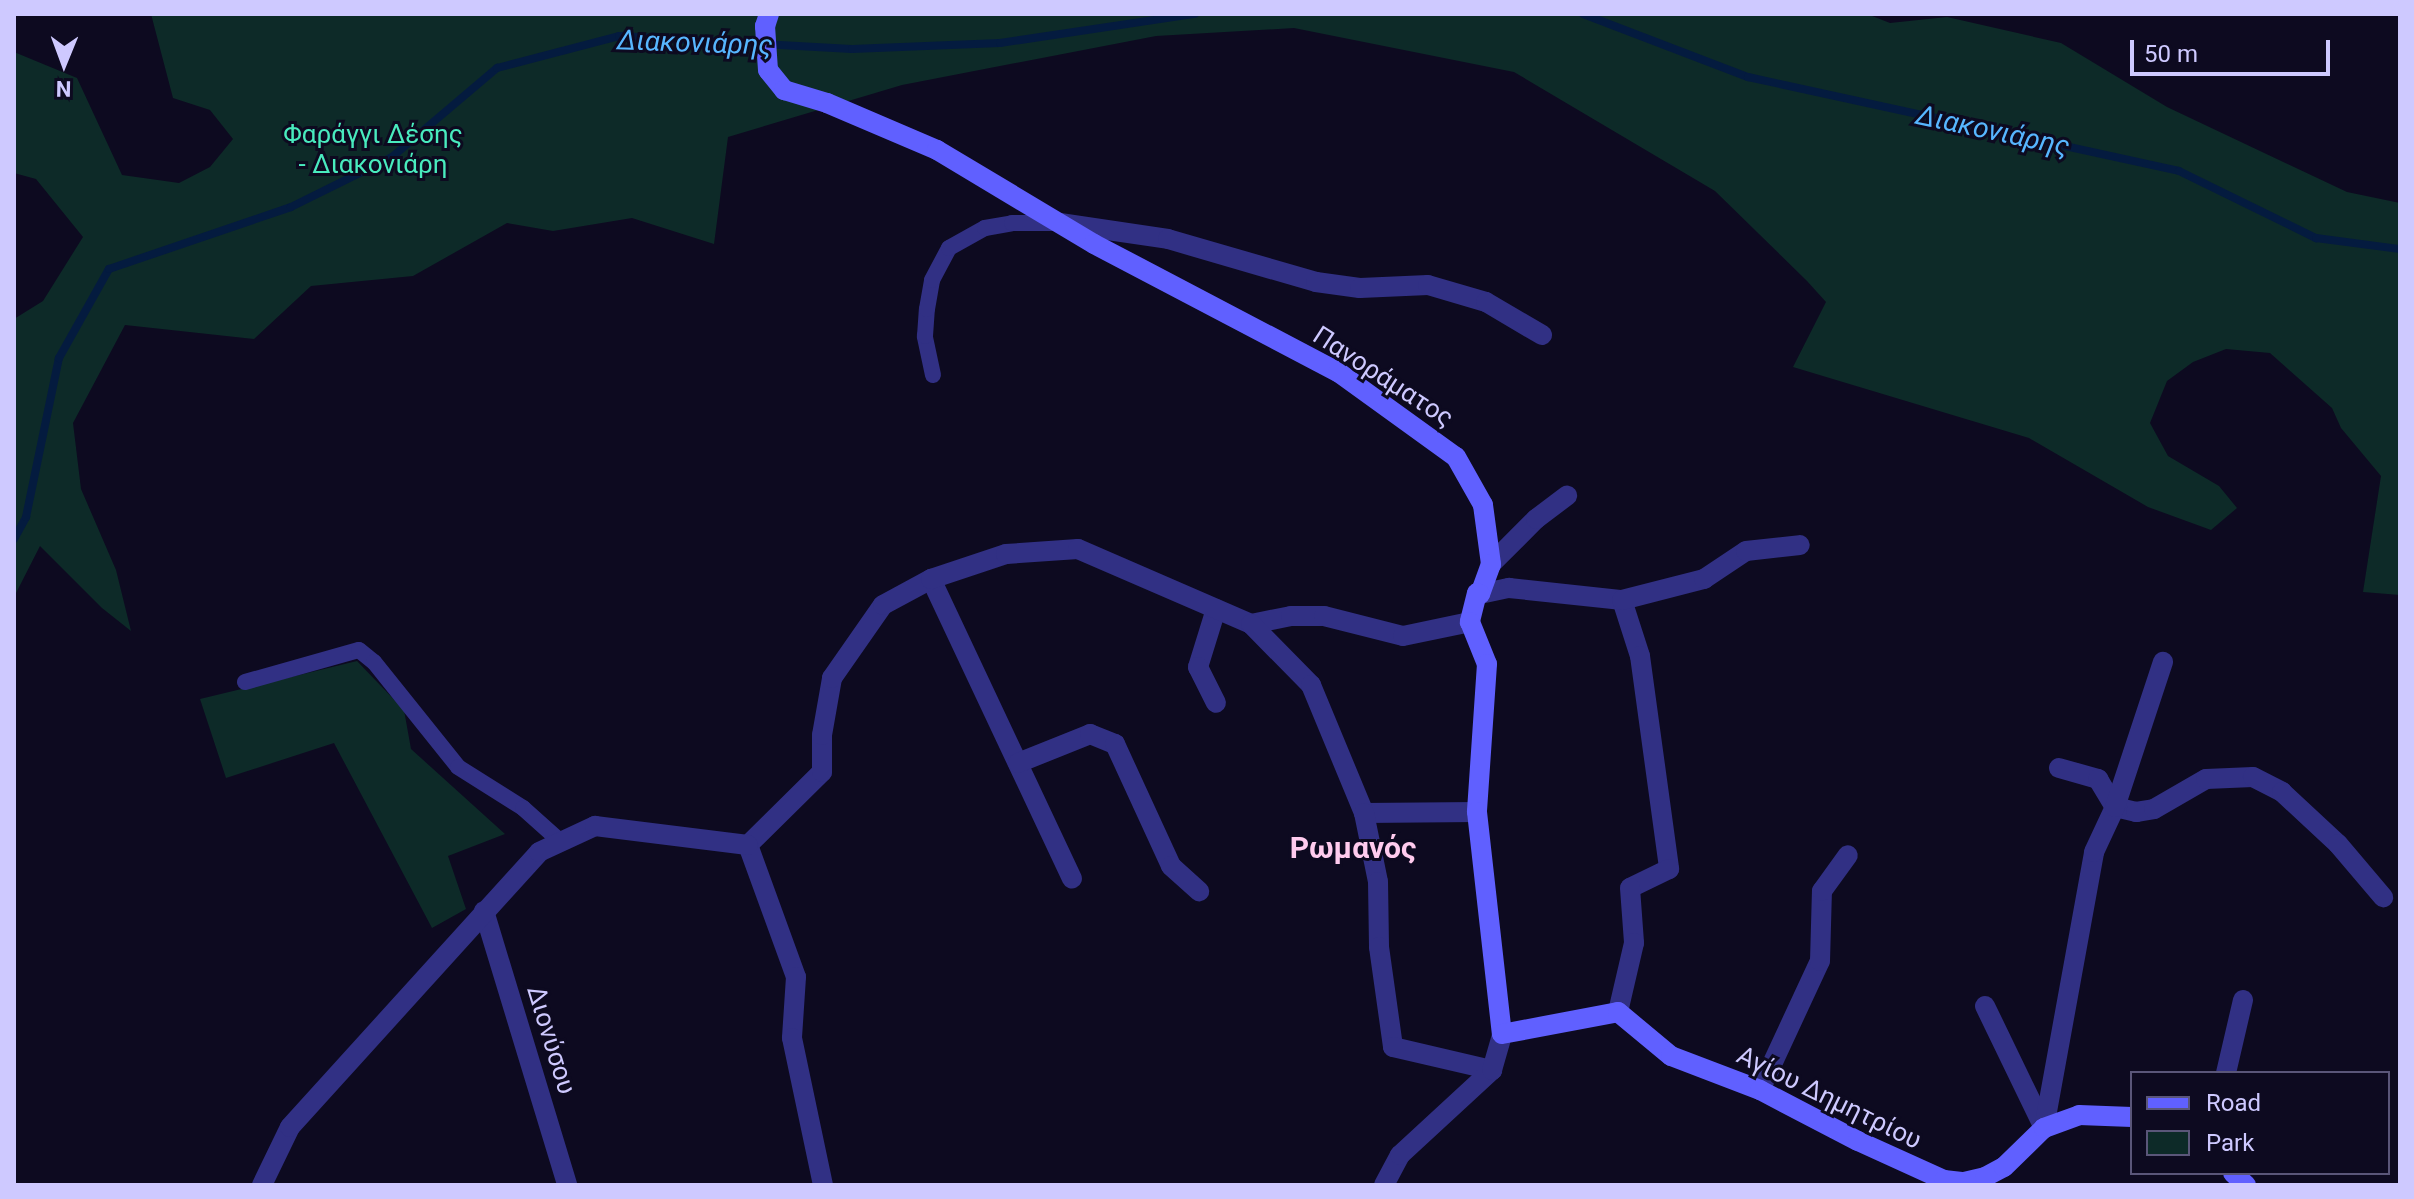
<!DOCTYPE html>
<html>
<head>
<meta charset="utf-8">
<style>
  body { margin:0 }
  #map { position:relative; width:2414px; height:1199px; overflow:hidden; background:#0d0a20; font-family:Roboto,sans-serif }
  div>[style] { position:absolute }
  .green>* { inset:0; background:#0d2a28 }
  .stream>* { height:8px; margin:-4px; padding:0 4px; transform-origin:4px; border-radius:4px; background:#041b3f }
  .service>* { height:16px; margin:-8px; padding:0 8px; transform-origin:8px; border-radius:8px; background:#313084 }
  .minor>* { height:20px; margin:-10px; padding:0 10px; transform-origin:10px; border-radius:10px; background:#313084 }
  .tertiary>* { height:20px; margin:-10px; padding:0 10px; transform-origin:10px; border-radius:10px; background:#313084 }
  .secondary>* { height:20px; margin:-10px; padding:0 10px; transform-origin:10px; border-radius:10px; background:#6060ff }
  span { translate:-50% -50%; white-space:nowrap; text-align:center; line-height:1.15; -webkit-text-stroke:6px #0d0a20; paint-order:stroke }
  .park-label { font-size:26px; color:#49ebbe }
  .street-label { font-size:26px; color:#cec9ff }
  .water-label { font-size:28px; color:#57b6ff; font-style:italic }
  .quarter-label { font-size:30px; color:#ffcbee; font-weight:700 }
  .frame { position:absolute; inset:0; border:16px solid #cec9ff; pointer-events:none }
  .legend { position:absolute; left:2130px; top:1071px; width:260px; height:104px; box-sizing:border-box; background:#0d0a20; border:2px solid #5a5679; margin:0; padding:10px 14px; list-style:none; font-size:24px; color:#cec9ff }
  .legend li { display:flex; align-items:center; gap:16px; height:40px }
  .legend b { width:40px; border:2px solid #5a5679 }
  .north { position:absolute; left:24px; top:24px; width:80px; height:80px; -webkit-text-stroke:6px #0d0a20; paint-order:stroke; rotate:181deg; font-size:22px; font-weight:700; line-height:32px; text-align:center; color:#cec9ff }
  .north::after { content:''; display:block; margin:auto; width:28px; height:36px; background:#cec9ff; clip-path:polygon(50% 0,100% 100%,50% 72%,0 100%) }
  .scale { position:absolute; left:2130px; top:40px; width:200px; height:36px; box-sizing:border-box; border:4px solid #cec9ff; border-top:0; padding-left:10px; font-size:24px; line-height:28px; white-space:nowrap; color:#cec9ff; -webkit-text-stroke:6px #0d0a20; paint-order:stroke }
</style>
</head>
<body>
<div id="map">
  <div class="green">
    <i style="clip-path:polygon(151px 14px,1867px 14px,1890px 23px,1947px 17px,2061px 43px,2167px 107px,2347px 192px,2400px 203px,2400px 595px,2363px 592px,2381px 476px,2341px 428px,2332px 408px,2270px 353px,2226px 349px,2193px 362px,2167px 381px,2150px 423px,2168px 456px,2219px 486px,2237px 508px,2211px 530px,2148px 507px,2029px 438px,1793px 367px,1826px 302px,1807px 281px,1715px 191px,1514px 72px,1294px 28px,1156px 36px,902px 85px,728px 137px,714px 244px,632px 218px,553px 231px,507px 223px,413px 276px,311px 286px,254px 339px,125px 325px,73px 423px,81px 489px,116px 570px,131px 631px,102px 608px,40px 546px,14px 597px,14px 319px,43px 301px,83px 237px,36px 179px,14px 173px,14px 52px,77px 78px,122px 175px,179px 183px,210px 167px,233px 139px,210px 110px,173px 98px)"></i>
    <i style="clip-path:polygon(357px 661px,404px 710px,411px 749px,505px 834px,448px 856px,466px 909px,432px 928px,334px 743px,226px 778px,200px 699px)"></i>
  </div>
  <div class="stream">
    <i style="left:1583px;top:14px;width:177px;rotate:20.9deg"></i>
    <i style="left:1748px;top:77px;width:441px;rotate:12.3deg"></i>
    <i style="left:2179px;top:171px;width:153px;rotate:26.1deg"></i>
    <i style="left:2316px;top:238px;width:85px;rotate:7.5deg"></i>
    <i style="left:14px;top:539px;width:25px;rotate:-61deg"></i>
    <i style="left:26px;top:517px;width:162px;rotate:-78.3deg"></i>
    <i style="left:59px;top:358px;width:102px;rotate:-60.7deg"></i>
    <i style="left:109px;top:269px;width:192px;rotate:-18.8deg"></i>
    <i style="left:291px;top:207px;width:113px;rotate:-26.3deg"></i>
    <i style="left:392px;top:157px;width:138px;rotate:-40.3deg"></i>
    <i style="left:497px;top:68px;width:126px;rotate:-14.7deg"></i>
    <i style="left:619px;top:36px;width:233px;rotate:3.2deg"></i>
    <i style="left:852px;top:49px;width:148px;rotate:-2.3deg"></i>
    <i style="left:1000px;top:43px;width:197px;rotate:-8.5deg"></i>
  </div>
  <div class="service">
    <i style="left:933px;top:375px;width:40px;rotate:-102deg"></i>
    <i style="left:925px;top:336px;width:27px;rotate:-86deg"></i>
    <i style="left:927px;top:309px;width:29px;rotate:-80deg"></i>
    <i style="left:932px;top:280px;width:36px;rotate:-62deg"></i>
    <i style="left:949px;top:248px;width:41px;rotate:-29.1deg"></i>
    <i style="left:985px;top:228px;width:27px;rotate:-10deg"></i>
    <i style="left:1012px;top:223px;width:47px"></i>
    <i style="left:245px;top:682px;width:118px;rotate:-15.7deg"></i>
    <i style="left:359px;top:650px;width:19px;rotate:39deg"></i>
    <i style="left:374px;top:662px;width:134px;rotate:51.3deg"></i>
    <i style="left:458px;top:767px;width:77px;rotate:32.2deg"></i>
    <i style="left:523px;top:808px;width:51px;rotate:41.8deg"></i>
  </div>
  <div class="minor">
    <i style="left:1060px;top:223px;width:109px;rotate:8.4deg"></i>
    <i style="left:1168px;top:239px;width:154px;rotate:16.2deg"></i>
    <i style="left:1316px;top:282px;width:44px;rotate:7.8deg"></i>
    <i style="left:1360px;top:288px;width:68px;rotate:-2.5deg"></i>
    <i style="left:1428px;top:285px;width:60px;rotate:16.3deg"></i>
    <i style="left:1486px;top:302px;width:65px;rotate:30.5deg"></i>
    <i style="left:1491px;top:564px;width:64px;rotate:-45deg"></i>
    <i style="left:1536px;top:519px;width:39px;rotate:-37deg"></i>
    <i style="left:931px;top:579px;width:331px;rotate:64.8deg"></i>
    <i style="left:1480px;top:594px;width:30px;rotate:-12deg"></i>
    <i style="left:1509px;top:588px;width:114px;rotate:6.1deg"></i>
    <i style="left:1622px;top:600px;width:59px;rotate:72.2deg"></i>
    <i style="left:1640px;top:656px;width:215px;rotate:82.2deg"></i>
    <i style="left:1669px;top:869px;width:43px;rotate:154deg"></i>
    <i style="left:1630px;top:888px;width:55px;rotate:85.8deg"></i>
    <i style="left:1634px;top:943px;width:71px;rotate:103.1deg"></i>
    <i style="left:1622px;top:600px;width:85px;rotate:-14.4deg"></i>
    <i style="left:1704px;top:579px;width:50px;rotate:-33.7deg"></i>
    <i style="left:1746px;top:551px;width:54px;rotate:-6.3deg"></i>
    <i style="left:1216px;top:609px;width:61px;rotate:107.2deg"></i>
    <i style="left:1198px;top:667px;width:40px;rotate:63.4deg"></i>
    <i style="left:1251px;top:624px;width:41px;rotate:-11.3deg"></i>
    <i style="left:1291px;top:616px;width:33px"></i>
    <i style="left:1324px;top:616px;width:81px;rotate:14.2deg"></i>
    <i style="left:1403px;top:636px;width:68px;rotate:-11.8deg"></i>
    <i style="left:1018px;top:763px;width:78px;rotate:-21.9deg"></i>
    <i style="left:1090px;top:734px;width:27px;rotate:22deg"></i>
    <i style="left:1115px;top:744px;width:134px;rotate:65.3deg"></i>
    <i style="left:1171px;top:866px;width:38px;rotate:42deg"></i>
    <i style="left:2059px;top:768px;width:41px;rotate:15.8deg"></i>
    <i style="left:2098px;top:779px;width:33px;rotate:59deg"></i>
    <i style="left:2115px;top:807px;width:22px;rotate:13deg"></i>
    <i style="left:2136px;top:812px;width:18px;rotate:-9deg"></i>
    <i style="left:2154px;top:809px;width:60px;rotate:-30deg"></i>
    <i style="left:2206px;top:779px;width:47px;rotate:-2.4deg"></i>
    <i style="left:2253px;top:777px;width:33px;rotate:27deg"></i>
    <i style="left:2282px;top:792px;width:76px;rotate:42.9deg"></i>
    <i style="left:2338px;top:844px;width:70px;rotate:49.7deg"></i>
    <i style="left:1364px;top:813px;width:113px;rotate:-0.5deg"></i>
    <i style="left:748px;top:845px;width:104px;rotate:-44.6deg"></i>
    <i style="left:822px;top:772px;width:37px;rotate:-90deg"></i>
    <i style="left:822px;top:735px;width:58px;rotate:-80deg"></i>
    <i style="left:832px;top:678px;width:89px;rotate:-55.1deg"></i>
    <i style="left:883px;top:605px;width:55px;rotate:-28.4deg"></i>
    <i style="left:931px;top:579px;width:79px;rotate:-18.4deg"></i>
    <i style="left:1006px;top:554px;width:72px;rotate:-4deg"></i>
    <i style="left:1078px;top:549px;width:189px;rotate:23.4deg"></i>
    <i style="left:1251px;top:624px;width:86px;rotate:45.5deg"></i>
    <i style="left:1311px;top:685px;width:139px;rotate:67.5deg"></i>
    <i style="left:1364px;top:813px;width:70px;rotate:78.5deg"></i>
    <i style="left:1378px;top:882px;width:65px;rotate:89.1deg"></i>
    <i style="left:1379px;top:947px;width:101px;rotate:82deg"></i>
    <i style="left:1393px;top:1047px;width:102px;rotate:13.1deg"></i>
    <i style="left:748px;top:845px;width:140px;rotate:70deg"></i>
    <i style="left:796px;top:977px;width:61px;rotate:93.8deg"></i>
    <i style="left:792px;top:1038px;width:150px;rotate:78.1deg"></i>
    <i style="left:484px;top:911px;width:286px;rotate:73.1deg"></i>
    <i style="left:1985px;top:1006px;width:136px;rotate:64.2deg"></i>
    <i style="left:2226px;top:1073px;width:75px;rotate:-76.9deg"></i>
    <i style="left:1760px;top:1090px;width:142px;rotate:-65.1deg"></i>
    <i style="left:1820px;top:961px;width:70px;rotate:-88.4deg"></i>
    <i style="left:1822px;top:891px;width:44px;rotate:-54.2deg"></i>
    <i style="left:2044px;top:1128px;width:280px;rotate:-79.7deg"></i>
    <i style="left:2094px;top:852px;width:50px;rotate:-65deg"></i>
    <i style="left:2115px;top:807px;width:153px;rotate:-71.7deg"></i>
    <i style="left:262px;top:1185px;width:64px;rotate:-64.2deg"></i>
    <i style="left:290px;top:1127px;width:371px;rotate:-47.8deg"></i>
    <i style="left:539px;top:852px;width:62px;rotate:-24.9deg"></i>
    <i style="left:595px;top:826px;width:154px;rotate:7.1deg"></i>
  </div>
  <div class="tertiary">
    <i style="left:1384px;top:1185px;width:34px;rotate:-62deg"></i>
    <i style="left:1400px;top:1155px;width:125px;rotate:-42.7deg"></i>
    <i style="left:1492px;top:1070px;width:37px;rotate:-74deg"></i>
  </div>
  <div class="secondary">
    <i style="left:769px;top:14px;width:13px;rotate:108deg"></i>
    <i style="left:765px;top:26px;width:44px;rotate:86.1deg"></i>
    <i style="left:768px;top:70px;width:26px;rotate:51deg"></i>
    <i style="left:784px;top:90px;width:45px;rotate:16.8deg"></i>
    <i style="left:827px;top:103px;width:120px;rotate:23.1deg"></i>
    <i style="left:937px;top:150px;width:183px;rotate:30.9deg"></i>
    <i style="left:1094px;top:244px;width:276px;rotate:27.7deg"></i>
    <i style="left:1338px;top:372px;width:145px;rotate:35.8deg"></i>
    <i style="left:1456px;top:457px;width:55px;rotate:60.6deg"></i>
    <i style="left:1483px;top:505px;width:60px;rotate:82.3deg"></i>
    <i style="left:1491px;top:564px;width:32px;rotate:110deg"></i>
    <i style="left:1480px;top:594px;width:3px;rotate:-162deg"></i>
    <i style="left:1477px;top:593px;width:30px;rotate:104deg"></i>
    <i style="left:1470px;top:622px;width:45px;rotate:68deg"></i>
    <i style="left:1487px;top:664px;width:148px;rotate:93.9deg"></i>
    <i style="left:1477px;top:812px;width:223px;rotate:83.6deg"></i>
    <i style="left:1502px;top:1034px;width:118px;rotate:-10.7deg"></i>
    <i style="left:1618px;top:1012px;width:69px;rotate:39.7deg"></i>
    <i style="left:1671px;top:1056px;width:95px;rotate:20.9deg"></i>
    <i style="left:1760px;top:1090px;width:110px;rotate:27.5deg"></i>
    <i style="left:1858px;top:1141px;width:94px;rotate:24.4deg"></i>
    <i style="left:1944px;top:1180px;width:20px;rotate:6deg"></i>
    <i style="left:1964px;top:1182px;width:22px;rotate:-13deg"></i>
    <i style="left:1985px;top:1177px;width:21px;rotate:-28deg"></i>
    <i style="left:2004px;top:1167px;width:56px;rotate:-44.3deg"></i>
    <i style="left:2044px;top:1128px;width:37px;rotate:-20deg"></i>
    <i style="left:2079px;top:1115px;width:53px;rotate:2.2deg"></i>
    <i style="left:2233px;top:1173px;width:18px;rotate:43deg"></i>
  </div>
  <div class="park-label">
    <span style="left:373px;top:150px">Φαράγγι Δέσης<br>- Διακονιάρη</span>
  </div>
  <div class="street-label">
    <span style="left:1383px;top:377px;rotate:33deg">Πανοράματος</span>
    <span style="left:551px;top:1040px;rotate:73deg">Διονύσου</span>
    <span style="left:1829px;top:1098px;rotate:26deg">Αγίου Δημητρίου</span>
  </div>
  <div class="water-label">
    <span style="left:695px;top:43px;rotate:2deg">Διακονιάρης</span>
    <span style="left:1993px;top:131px;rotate:12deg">Διακονιάρης</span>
  </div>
  <div class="quarter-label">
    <span style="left:1353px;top:848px">Ρωμανός</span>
  </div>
  <div class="frame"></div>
  <ul class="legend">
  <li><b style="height:10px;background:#6060ff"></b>Road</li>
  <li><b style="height:22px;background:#0d2a28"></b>Park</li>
  </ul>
  <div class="north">N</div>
  <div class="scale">50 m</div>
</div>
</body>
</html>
